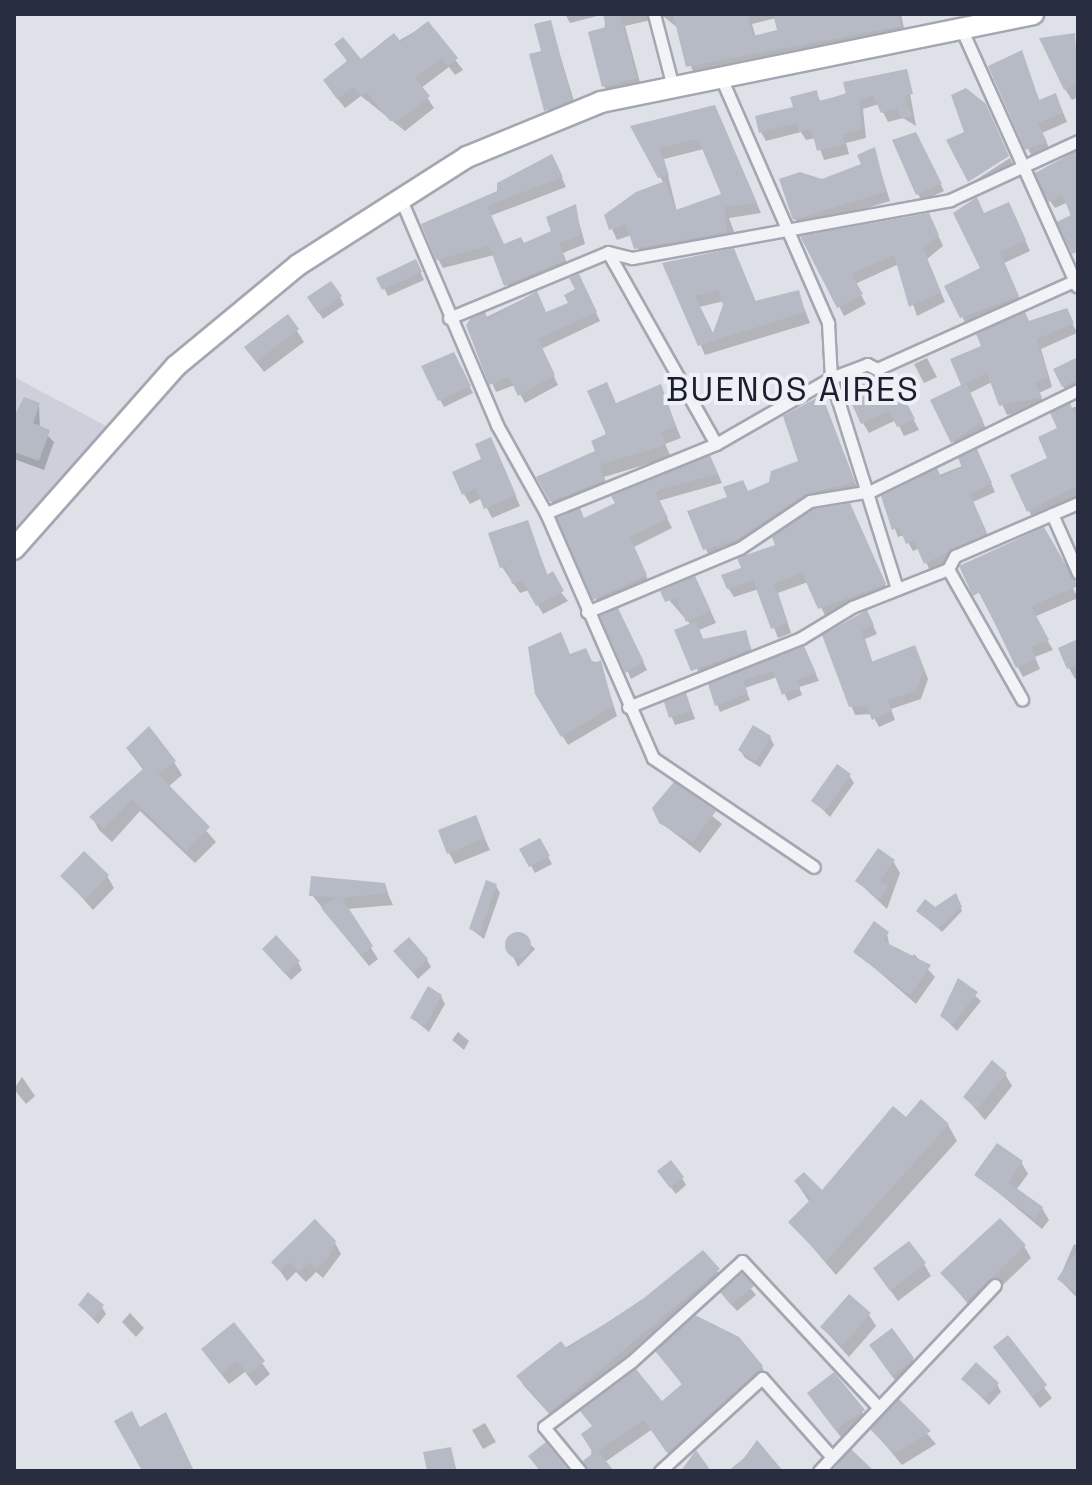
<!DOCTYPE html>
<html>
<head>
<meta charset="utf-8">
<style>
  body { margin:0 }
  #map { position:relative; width:1092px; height:1485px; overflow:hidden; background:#dfe1e8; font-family:"Space Grotesk",sans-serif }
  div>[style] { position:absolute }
  .built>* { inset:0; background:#cdd0da }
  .shadow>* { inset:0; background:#0003 }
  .building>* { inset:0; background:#b6bac5 }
  .round { border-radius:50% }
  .roads { filter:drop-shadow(2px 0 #a4a7b2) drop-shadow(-2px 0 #a4a7b2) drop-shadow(0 2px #a4a7b2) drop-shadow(0 -2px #a4a7b2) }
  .street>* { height:11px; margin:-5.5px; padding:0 5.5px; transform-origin:5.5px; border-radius:5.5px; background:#f1f3f7 }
  .highway>* { height:20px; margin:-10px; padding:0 10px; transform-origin:10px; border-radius:10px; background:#fff }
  span { translate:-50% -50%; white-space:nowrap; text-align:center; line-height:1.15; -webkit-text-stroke:8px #eef0f6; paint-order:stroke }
  .quarter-label { font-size:34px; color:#1a1f30; letter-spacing:2px }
  .frame { position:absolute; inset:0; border:16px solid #282d40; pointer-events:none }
</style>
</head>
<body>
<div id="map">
  <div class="built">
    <i style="clip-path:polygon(14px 377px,112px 429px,14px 543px)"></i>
  </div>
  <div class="shadow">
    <i style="clip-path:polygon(evenodd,565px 14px,901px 14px,906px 37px,695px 78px,678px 28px,664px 17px,625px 26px,642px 90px,611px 98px,604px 86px,605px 14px,570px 23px,565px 14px,776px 18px,780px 32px,756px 38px,752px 24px,776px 18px)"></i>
    <i style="clip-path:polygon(550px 22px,577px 111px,552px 121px,532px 55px,544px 52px)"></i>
    <i style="clip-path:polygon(428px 24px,463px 70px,455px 75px,449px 67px,421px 88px,434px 108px,405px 131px,361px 96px,345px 108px,332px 92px,361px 62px)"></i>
    <i style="clip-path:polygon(1074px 35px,1078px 97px,1072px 100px,1065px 89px)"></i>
    <i style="clip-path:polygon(1021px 53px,1040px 102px,1060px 105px,1067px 122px,1042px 133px,1051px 152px,1033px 159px,990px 67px)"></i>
    <i style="clip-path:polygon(906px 72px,916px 126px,903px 118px,888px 122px,879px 104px,863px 109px,866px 138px,846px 143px,849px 154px,824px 160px,816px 138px,806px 140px,801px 132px,766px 141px,761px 132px,816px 93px,821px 102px)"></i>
    <i style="clip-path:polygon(evenodd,720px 118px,761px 213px,729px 218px,736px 237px,643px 259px,632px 235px,617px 240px,606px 216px,664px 184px,633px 127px,720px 118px,704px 149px,724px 196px,677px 212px,664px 159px,704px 149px)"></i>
    <i style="clip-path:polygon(919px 141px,944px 191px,922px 201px,918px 194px)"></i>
    <i style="clip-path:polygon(874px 150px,890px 201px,800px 228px,795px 219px,822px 181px,864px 165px)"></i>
    <i style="clip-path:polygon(1078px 151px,1078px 261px,1068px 202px,1055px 208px,1050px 201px)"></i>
    <i style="clip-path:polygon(1010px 158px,1014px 167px,976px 191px,971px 183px)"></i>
    <i style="clip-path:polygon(556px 165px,566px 187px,490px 216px,504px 246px,524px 246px,554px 232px,575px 207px,585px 244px,563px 253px,569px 270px,511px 294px,494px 255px,443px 268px,438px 259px,500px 192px)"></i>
    <i style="clip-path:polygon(976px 199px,984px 215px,1014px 215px,1030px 251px,1004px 263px,1023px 307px,968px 328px,947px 287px,983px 269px,956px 213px)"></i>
    <i style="clip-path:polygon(933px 224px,943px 246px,927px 259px,945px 302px,917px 316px,899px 264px,855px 284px,866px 304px,844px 316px,803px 237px)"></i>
    <i style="clip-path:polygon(evenodd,739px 261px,756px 302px,798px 292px,810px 323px,705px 355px,665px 265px,739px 261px,724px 301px,726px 305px,713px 337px,699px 307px,724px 301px)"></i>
    <i style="clip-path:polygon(419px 269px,424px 280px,388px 296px,379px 278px)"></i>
    <i style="clip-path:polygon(583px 285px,600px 321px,541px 349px,558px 385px,525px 403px,515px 385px,496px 392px,468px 326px,536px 293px,546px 314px,570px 304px)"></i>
    <i style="clip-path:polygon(340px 297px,344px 305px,323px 319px,314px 305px)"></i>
    <i style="clip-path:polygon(288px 317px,304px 342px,264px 372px,254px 359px)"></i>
    <i style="clip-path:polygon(1071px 320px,1077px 333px,1041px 349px,1052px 387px,1039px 393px,1046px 407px,1007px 415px,992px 382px,970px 393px,987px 431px,958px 451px,953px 442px,963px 386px,952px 360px)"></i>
    <i style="clip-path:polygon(453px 354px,473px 393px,444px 407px,423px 367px)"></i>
    <i style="clip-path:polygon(927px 358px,937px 377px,924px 383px,914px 364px)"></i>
    <i style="clip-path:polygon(1078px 359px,1078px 393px,1070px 397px,1063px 386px)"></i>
    <i style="clip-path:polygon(660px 387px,681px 438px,665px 444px,671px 457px,604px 477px,610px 492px,558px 513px,538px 478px,598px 452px,617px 405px)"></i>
    <i style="clip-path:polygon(822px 398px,858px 490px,811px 502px,741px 549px,710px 558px,689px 512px,770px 484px,800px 462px)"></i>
    <i style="clip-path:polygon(879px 401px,904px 401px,919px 430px,904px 436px,896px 420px,869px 433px,863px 423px)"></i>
    <i style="clip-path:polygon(39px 405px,40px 428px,54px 442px,44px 470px,14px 459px,14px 429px)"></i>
    <i style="clip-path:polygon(1078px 406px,1078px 500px,1034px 520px,1029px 511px,1059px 429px,1053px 414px)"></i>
    <i style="clip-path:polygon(496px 450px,520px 506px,492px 518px,482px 498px,470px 504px,464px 494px)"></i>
    <i style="clip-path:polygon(980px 459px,995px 492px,973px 502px,990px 541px,930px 571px,920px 548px,913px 551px,904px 535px,898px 537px,883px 497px)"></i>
    <i style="clip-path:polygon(715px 467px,722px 483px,658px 501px,672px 528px,634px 547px,650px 585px,600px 608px,560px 519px,584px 520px)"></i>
    <i style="clip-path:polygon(854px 515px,889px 593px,826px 617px,808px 582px,778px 593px,791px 633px,778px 638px,759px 589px,734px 597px,728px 588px,743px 569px)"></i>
    <i style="clip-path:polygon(527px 522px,548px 576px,568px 601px,543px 614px,529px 590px,520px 593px,502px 567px)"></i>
    <i style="clip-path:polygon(1043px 529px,1078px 598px,1034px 617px,1053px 650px,1035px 657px,1040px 669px,1023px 677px,964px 564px)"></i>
    <i style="clip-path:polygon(701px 590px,716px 623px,699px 630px,704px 641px,745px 632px,755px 659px,699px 680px,691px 625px,662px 592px)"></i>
    <i style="clip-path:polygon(603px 617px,622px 618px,647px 670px,631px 679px)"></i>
    <i style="clip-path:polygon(871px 621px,877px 634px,865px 639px,873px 664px,919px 656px,928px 679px,921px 699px,891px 709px,895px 720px,879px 727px,872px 714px,855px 715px,824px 636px)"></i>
    <i style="clip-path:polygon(1078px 641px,1078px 677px,1075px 679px,1069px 668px)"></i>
    <i style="clip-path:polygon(807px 655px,819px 681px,799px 687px,802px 695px,788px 701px,777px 677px,745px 688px,750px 700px,720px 712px,710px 685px)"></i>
    <i style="clip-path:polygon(571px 656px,600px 663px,617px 716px,568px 745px,537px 694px)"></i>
    <i style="clip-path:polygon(686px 695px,695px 719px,675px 725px,666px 703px)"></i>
    <i style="clip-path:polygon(770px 737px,774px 745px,760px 767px,745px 758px,740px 750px)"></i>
    <i style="clip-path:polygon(128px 749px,174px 762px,182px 775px,168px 787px,216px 842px,195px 863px,140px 811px,112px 842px,99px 830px,92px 817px,144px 771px)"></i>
    <i style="clip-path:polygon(849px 775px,854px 783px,830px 817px,814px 801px)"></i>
    <i style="clip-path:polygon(674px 785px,722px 824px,700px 853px,660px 822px)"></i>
    <i style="clip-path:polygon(475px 817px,490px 850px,455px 864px,449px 853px)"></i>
    <i style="clip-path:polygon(539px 840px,552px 864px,535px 873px,522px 849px)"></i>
    <i style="clip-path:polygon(893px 861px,900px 873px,887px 909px,857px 881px)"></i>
    <i style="clip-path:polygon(63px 876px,107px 876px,114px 888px,93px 910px)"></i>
    <i style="clip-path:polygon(384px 885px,393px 905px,347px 909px,378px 959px,369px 966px,312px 895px)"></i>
    <i style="clip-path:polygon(496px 886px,500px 893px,484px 939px,471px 929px)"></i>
    <i style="clip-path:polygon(955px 895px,962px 911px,942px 932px,919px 911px,935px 910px)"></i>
    <i style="clip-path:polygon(518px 932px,535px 949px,518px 967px,507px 943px)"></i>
    <i style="clip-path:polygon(887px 934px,890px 948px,910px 961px,914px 954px,935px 977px,916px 1004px,856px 952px)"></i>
    <i style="clip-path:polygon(396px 951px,427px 960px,431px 967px,418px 979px)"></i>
    <i style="clip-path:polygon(269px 956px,298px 962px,302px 970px,291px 980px)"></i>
    <i style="clip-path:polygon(959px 981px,981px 1001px,957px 1031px,942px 1016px)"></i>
    <i style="clip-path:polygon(441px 996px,445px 1004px,429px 1032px,412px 1018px)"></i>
    <i style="clip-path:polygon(458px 1032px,469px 1041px,464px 1050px,452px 1040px)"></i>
    <i style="clip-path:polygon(1005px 1074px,1012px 1086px,985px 1120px,965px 1097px)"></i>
    <i style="clip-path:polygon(22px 1077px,35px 1096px,26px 1104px,14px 1089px)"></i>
    <i style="clip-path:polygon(906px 1120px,948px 1125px,957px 1141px,836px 1275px,791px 1222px,810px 1203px,796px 1182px,822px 1193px)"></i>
    <i style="clip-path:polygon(1021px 1162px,1028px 1174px,1016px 1190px,1042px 1208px,1049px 1220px,1042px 1229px,977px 1175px)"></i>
    <i style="clip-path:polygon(682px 1178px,686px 1185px,676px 1194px,664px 1179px)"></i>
    <i style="clip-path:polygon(335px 1243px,341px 1254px,323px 1278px,316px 1272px,306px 1282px,296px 1272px,287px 1281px,274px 1262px)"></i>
    <i style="clip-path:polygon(1074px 1244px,1078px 1247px,1078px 1299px,1059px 1279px)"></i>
    <i style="clip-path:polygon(1024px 1246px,1031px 1258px,975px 1312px,943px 1274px)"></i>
    <i style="clip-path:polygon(703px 1253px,724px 1280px,556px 1421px,524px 1386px,518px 1376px,645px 1300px)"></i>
    <i style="clip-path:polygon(924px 1264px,931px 1276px,898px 1301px,883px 1280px)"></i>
    <i style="clip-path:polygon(741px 1276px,756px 1295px,737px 1311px,727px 1300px)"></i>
    <i style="clip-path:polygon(80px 1306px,102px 1307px,106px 1314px,98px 1324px)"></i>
    <i style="clip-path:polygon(130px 1313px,144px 1328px,136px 1337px,122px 1322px)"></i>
    <i style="clip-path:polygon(869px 1315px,876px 1326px,849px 1357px,822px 1327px)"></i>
    <i style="clip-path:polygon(234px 1325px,270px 1374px,256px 1386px,245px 1372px,229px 1384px,211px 1361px)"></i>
    <i style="clip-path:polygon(1007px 1338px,1052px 1398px,1040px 1408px,995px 1348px)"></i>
    <i style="clip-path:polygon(658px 1352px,762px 1367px,768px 1378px,675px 1462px,651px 1430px,605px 1462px,611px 1471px,590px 1471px,593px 1428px,662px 1404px,683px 1386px)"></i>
    <i style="clip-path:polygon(878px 1357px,913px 1359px,919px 1371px,900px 1387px)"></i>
    <i style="clip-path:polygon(834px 1375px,870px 1423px,843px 1440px,817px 1405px)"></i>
    <i style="clip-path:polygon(963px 1379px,997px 1384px,1001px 1392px,989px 1405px)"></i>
    <i style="clip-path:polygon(899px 1401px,936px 1444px,902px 1465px,873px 1430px)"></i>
    <i style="clip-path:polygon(485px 1423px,496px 1442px,483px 1449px,472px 1430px)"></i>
    <i style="clip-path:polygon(172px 1426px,193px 1471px,148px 1471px,124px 1433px)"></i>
    <i style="clip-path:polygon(450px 1449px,457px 1471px,429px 1471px,425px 1454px)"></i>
  </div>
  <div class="building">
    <i style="clip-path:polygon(603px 14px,620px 14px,637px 78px,602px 87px,588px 32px,606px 27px)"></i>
    <i style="clip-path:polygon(673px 14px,747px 14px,753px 36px,777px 30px,773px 14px,898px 14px,901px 26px,686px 67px)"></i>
    <i style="clip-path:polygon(551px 20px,572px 100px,544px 111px,529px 54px,541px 51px,534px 24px)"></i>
    <i style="clip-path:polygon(428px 21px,458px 58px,448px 66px,441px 58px,415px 78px,430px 96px,398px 121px,390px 121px,367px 92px,361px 96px,353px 87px,337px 99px,323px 80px,347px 61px,334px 44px,343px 37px,361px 59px,394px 33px,401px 42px)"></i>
    <i style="clip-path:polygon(1075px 33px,1078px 83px,1064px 90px,1039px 38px)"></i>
    <i style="clip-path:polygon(1022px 50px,1039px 100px,1056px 93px,1063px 113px,1038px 123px,1047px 142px,1025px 150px,988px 66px)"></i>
    <i style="clip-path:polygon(907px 69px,913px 94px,904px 96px,912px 116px,901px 119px,897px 109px,881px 113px,873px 95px,859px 100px,862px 129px,843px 134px,845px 144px,817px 151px,811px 129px,799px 132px,797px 123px,759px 133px,755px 116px,793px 107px,790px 97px,817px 90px,819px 101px,846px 94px,843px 82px)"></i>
    <i style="clip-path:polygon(966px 88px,986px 104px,1009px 156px,968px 182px,946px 140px,964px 132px,951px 95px)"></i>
    <i style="clip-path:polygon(715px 105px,757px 203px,724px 207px,727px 232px,634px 249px,626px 224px,609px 230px,604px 215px,636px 192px,665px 181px,676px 210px,721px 194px,698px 139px,659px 148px,669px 175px,658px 178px,630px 126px)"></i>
    <i style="clip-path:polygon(916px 132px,942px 184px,916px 195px,892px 140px)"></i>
    <i style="clip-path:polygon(875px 147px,886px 192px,793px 220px,779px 179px,800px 172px,822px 179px,861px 164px,857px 155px)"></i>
    <i style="clip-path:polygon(1078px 150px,1078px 251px,1072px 254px,1057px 222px,1071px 215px,1062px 195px,1048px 202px,1035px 173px)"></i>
    <i style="clip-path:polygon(552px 154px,563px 177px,487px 206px,504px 244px,521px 237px,524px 243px,551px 231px,546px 217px,576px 204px,581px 235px,559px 243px,566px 260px,504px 286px,489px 246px,436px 260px,421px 224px,497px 191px,497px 183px)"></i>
    <i style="clip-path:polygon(977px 197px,984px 213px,1009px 202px,1026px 240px,1000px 252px,1019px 296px,960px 318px,944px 286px,980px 268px,953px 213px)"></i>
    <i style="clip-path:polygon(929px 213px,939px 235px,923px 248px,941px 292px,909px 307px,894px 255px,851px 274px,863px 294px,837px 308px,800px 236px)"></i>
    <i style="clip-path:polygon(evenodd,734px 248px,755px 301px,799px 290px,805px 312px,698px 346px,662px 263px,734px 248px,718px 290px,723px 305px,713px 333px,695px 296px,718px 290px)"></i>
    <i style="clip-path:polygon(416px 259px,422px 272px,382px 290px,376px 278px)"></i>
    <i style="clip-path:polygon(579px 274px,597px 312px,538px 339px,555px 375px,518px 396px,509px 377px,489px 385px,466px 325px,471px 318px,485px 312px,488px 319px,537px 291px,546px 312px,568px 303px,564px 295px,575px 289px,569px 278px)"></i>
    <i style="clip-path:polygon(331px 281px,342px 296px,318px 313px,307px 297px)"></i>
    <i style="clip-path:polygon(1067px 308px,1074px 323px,1037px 339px,1048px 377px,1035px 383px,1042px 397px,999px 406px,987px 373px,966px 383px,983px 421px,951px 443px,930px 400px,961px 385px,950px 359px,981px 346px,976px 334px,1025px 312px,1029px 321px)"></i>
    <i style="clip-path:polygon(288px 314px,299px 329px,256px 362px,244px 347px)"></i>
    <i style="clip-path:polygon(454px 352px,471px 386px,438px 401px,421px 366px)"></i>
    <i style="clip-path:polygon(1078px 357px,1078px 379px,1062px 387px,1053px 369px)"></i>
    <i style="clip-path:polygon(867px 373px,879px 398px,899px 388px,915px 419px,897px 427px,889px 411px,861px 424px,842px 383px)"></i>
    <i style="clip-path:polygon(607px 382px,616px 403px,661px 384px,676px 426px,661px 432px,666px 445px,599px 465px,605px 480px,550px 502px,536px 477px,595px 451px,591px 441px,606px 434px,587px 391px)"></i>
    <i style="clip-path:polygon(822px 395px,855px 482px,806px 494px,736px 540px,703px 550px,687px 511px,727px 497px,723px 487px,743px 480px,748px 491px,769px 482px,771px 471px,798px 461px,783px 416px)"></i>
    <i style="clip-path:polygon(24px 397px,40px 403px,33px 423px,50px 430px,39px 461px,14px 452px,14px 417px)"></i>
    <i style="clip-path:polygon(1070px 403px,1078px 422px,1078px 485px,1027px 512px,1010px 475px,1047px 458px,1038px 437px,1057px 428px,1050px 413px)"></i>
    <i style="clip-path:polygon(491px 437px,516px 495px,484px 509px,476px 489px,462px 495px,452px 472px,481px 459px,475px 444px)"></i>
    <i style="clip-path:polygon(977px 449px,992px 483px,970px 494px,987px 533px,924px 564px,914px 541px,906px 544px,899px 527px,892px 530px,881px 496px,937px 468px,941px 477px,962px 468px,958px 458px)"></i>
    <i style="clip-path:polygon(710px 455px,718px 474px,655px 491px,668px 518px,630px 537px,647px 575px,593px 600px,557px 518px,580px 508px,584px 518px,615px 503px,611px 496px)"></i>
    <i style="clip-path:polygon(850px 503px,886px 584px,818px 609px,802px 573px,774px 584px,788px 623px,771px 629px,753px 580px,727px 589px,721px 575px,741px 568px,737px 558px,775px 545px,772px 537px,813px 509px)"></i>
    <i style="clip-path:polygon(528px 520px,547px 575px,553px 571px,564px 591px,536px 606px,522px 581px,512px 584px,506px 566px,500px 568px,488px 533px)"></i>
    <i style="clip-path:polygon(1044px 527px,1078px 586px,1031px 606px,1049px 640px,1031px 647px,1036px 659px,1016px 668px,980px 592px,973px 596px,959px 566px)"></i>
    <i style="clip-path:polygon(695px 576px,711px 611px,686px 622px,676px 598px,665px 602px,660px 591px)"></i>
    <i style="clip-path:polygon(618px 608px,644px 662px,625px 673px,600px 616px)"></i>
    <i style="clip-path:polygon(867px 610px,874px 625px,862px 630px,871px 662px,915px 645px,924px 669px,916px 691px,888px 700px,892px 711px,872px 720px,866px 706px,849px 707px,822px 635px)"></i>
    <i style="clip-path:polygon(696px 621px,703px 639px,746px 630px,751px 649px,691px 671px,674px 630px)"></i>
    <i style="clip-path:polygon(561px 632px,570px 654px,586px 648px,593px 664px,601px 660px,613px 706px,561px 737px,535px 694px,528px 647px)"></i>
    <i style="clip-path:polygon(1078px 639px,1078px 664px,1067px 669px,1058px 648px)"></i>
    <i style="clip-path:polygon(804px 646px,816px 673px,797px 680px,800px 688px,782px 695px,773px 671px,743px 681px,748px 693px,715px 706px,708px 684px)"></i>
    <i style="clip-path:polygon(686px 693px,692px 711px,669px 718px,664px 702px)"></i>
    <i style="clip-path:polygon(753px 725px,771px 736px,756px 761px,738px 750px)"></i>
    <i style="clip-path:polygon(149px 726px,176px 761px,158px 774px,210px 827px,186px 851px,132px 799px,104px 829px,89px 817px,143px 769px,126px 748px)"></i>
    <i style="clip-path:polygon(837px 764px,851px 774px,825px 811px,811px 801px)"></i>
    <i style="clip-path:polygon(674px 782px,716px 811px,693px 842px,659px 823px,652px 808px)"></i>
    <i style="clip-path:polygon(476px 815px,485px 838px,447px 854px,438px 830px)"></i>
    <i style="clip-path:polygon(540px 838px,550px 856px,529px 867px,519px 849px)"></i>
    <i style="clip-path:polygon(878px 848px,895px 860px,880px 880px,888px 886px,880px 899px,855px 881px)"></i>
    <i style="clip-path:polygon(84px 851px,109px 875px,85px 900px,60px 876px)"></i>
    <i style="clip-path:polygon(311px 876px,385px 883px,388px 893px,342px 898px,373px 946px,361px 956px,321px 908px,335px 897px,309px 896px)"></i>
    <i style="clip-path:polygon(486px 880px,497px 884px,480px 933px,469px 929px)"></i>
    <i style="clip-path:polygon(956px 893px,962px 907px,938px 928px,916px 911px,925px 899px,935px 907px)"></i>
    <i style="clip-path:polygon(874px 921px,889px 932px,883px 941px,931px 965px,910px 995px,853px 952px)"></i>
    <i class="round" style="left:505px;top:932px;width:26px;height:26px"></i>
    <i style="clip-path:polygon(276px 935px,300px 961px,285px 974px,262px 949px)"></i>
    <i style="clip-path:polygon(409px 937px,428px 959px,413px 973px,393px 951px)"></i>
    <i style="clip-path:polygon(958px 978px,978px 992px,952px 1025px,940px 1016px)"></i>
    <i style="clip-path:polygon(428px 986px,442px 995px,425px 1026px,410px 1018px)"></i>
    <i style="clip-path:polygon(992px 1060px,1007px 1073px,977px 1109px,963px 1097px)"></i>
    <i style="clip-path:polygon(921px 1099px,949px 1124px,826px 1261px,788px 1222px,811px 1199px,794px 1181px,804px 1172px,822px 1190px,893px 1106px,906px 1117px)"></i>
    <i style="clip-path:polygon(997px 1143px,1023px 1161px,1008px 1182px,1043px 1207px,1035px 1219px,974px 1175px)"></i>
    <i style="clip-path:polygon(671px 1160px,684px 1177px,670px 1188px,657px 1171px)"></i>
    <i style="clip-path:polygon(1000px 1218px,1026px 1245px,967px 1301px,940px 1273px)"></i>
    <i style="clip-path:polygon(315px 1219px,336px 1241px,329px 1257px,316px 1269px,309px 1262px,299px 1272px,289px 1262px,280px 1271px,271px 1262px)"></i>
    <i style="clip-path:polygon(909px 1241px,926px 1263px,890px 1291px,873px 1268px)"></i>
    <i style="clip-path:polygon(1078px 1249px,1078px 1294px,1057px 1279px)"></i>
    <i style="clip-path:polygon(703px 1250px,720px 1269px,550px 1412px,516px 1376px,561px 1341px,567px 1349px,644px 1298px)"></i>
    <i style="clip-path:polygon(742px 1273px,754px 1286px,731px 1305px,720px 1292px)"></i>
    <i style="clip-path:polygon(88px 1292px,104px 1305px,93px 1318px,78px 1305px)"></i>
    <i style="clip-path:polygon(849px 1294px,871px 1313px,842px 1346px,820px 1327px)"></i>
    <i style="clip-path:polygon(695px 1315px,739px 1337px,763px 1366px,667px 1453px,644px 1420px,598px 1451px,614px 1471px,588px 1471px,583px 1461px,593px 1453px,581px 1434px,592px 1426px,580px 1411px,636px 1369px,662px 1401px,682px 1384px,655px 1351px)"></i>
    <i style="clip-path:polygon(234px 1322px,265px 1361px,248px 1375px,237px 1361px,221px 1374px,201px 1349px)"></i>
    <i style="clip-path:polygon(892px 1328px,914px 1358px,892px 1376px,869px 1345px)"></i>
    <i style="clip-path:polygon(1008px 1335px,1047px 1385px,1032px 1397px,993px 1347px)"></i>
    <i style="clip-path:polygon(976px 1362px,999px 1383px,984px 1399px,961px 1379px)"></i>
    <i style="clip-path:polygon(834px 1372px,865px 1410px,835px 1430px,807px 1393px)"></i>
    <i style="clip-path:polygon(899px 1399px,931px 1431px,894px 1454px,870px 1429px)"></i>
    <i style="clip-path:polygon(132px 1411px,140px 1427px,166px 1412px,194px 1471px,141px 1469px,114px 1421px)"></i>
    <i style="clip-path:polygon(757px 1440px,783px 1471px,728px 1471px,744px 1458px)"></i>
    <i style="clip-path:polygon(546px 1442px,565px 1466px,569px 1471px,540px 1471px,528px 1456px)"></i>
    <i style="clip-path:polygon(451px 1447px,456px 1470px,427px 1471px,423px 1452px)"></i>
    <i style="clip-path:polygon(851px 1449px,874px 1471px,832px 1471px)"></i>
    <i style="clip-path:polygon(696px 1450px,711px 1471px,681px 1471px)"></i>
  </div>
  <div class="roads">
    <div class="street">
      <i style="left:654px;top:14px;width:71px;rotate:75.4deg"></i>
      <i style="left:961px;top:28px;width:283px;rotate:65.8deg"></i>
      <i style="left:719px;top:73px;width:273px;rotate:66.4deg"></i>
      <i style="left:828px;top:323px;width:55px;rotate:86.9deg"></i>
      <i style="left:831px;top:378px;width:220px;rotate:72.6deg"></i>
      <i style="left:399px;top:195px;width:250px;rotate:66.9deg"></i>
      <i style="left:497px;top:425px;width:101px;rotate:60.9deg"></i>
      <i style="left:546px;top:513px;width:267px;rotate:66.4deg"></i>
      <i style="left:653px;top:758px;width:194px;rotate:34.1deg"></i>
      <i style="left:449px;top:318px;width:172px;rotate:-22.5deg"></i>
      <i style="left:716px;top:444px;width:220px;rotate:-119.4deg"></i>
      <i style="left:608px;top:252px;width:25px;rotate:14deg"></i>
      <i style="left:632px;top:258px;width:323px;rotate:-10.3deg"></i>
      <i style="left:950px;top:200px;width:141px;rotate:-24.7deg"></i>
      <i style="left:546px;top:513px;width:183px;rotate:-22.1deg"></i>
      <i style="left:716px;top:444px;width:133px;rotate:-29.9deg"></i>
      <i style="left:831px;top:378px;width:39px;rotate:-21deg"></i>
      <i style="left:867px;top:364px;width:11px;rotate:27deg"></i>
      <i style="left:877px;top:369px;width:220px;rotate:-24.1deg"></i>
      <i style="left:1052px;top:514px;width:64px;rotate:66.2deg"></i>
      <i style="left:948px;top:569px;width:150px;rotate:60.4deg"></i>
      <i style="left:587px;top:612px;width:166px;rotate:-22.7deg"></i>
      <i style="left:740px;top:548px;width:84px;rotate:-33.9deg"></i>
      <i style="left:810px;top:501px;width:62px;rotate:-9.3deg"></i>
      <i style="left:871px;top:491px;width:230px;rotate:-26deg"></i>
      <i style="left:628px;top:707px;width:186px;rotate:-21.7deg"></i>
      <i style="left:801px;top:638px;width:60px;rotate:-31.3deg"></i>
      <i style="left:852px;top:607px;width:103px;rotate:-21.6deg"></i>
      <i style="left:948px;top:569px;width:15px;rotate:-62deg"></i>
      <i style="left:955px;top:556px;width:134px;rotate:-23.3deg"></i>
      <i style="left:580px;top:1471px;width:57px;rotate:-129.3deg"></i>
      <i style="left:544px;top:1427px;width:109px;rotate:-36.8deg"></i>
      <i style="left:631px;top:1362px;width:150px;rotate:-42.3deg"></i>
      <i style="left:742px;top:1261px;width:200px;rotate:47deg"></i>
      <i style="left:660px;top:1471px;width:138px;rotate:-42.4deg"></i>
      <i style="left:762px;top:1378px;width:104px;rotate:48.5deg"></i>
      <i style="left:819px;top:1471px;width:256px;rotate:-46.6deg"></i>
    </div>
    <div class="highway">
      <i style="left:14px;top:549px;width:244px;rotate:-48.5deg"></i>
      <i style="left:176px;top:366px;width:158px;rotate:-39.6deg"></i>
      <i style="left:298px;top:265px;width:201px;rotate:-32.6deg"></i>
      <i style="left:467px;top:157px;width:145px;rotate:-22.3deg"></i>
      <i style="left:601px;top:102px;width:441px;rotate:-11.5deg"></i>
    </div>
  </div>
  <div class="quarter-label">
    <span style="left:793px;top:390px">BUENOS AIRES</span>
  </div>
  <div class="frame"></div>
</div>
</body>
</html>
